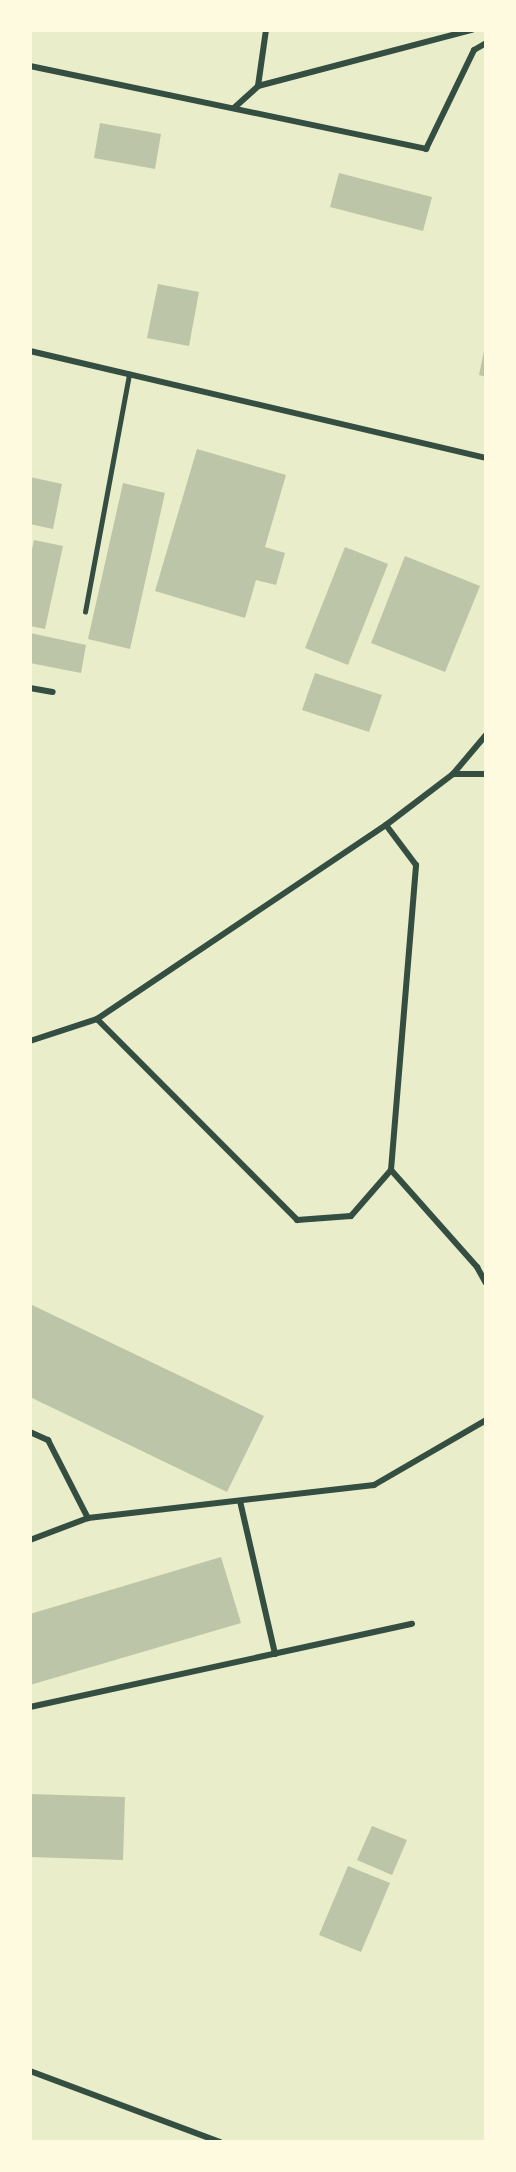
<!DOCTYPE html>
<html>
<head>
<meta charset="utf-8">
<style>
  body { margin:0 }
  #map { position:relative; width:516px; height:2172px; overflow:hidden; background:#e9edc9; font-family:"PT Sans Narrow",sans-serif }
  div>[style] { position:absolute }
  .building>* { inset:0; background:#bcc5a7 }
  .service>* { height:4.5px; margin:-2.25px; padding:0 2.25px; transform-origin:2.25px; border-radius:2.25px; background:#344e41 }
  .minor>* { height:6px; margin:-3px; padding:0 3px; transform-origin:3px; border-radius:3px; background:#344e41 }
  span { translate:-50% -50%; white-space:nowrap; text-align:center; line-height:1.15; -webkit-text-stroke:6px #fefae0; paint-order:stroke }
  .frame { position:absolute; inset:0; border:32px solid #fefae0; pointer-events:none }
</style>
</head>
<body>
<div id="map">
  <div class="building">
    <i style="clip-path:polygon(100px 123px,161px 134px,155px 169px,94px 158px)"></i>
    <i style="clip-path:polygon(339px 173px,432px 197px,423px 231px,330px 207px)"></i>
    <i style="clip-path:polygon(158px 284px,199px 292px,189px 346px,147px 338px)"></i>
    <i style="clip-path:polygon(485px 346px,486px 346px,486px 377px,479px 375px)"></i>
    <i style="clip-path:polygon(197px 449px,286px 475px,265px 547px,285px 553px,276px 585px,256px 580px,245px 618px,155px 591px)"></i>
    <i style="clip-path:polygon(30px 477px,62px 484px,53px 529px,30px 524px)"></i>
    <i style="clip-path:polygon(123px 483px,165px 493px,130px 649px,88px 639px)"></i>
    <i style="clip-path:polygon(34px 540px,63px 546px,45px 629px,30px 626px,30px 559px)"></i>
    <i style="clip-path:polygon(345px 547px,388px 564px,348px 665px,305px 648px)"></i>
    <i style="clip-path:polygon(405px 556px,480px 586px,445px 672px,371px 643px)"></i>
    <i style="clip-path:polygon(30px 633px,86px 645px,81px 673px,30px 663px)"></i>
    <i style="clip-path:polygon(315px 673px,382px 695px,369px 732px,302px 710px)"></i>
    <i style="clip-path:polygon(30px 1304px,264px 1416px,227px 1492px,30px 1397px)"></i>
    <i style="clip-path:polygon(221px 1557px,241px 1623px,30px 1685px,30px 1614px)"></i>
    <i style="clip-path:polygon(30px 1794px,125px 1797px,123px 1860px,30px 1857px)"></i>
    <i style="clip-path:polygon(372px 1826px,407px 1840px,392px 1875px,357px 1860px)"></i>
    <i style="clip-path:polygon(348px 1866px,390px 1883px,361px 1952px,319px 1935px)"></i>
  </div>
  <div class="service">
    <i style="left:85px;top:612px;width:242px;rotate:-79.5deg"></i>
  </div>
  <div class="minor">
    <i style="left:30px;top:66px;width:405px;rotate:11.8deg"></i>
    <i style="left:426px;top:149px;width:110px;rotate:-64.1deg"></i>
    <i style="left:474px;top:50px;width:14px;rotate:-30deg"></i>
    <i style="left:258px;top:86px;width:57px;rotate:-81.9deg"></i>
    <i style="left:235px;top:107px;width:31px;rotate:-42deg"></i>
    <i style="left:258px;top:86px;width:221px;rotate:-14.7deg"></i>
    <i style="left:30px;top:351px;width:468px;rotate:13.2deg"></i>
    <i style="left:30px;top:688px;width:23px;rotate:10deg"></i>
    <i style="left:453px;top:774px;width:33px"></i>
    <i style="left:97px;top:1019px;width:284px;rotate:45.1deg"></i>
    <i style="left:297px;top:1220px;width:54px;rotate:-4.2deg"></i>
    <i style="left:351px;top:1216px;width:61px;rotate:-49deg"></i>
    <i style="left:391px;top:1170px;width:306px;rotate:-85.3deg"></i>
    <i style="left:416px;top:865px;width:50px;rotate:-126.9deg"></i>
    <i style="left:30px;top:1041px;width:71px;rotate:-18.2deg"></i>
    <i style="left:97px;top:1019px;width:348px;rotate:-33.9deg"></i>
    <i style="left:386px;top:825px;width:84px;rotate:-37.3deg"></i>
    <i style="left:453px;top:774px;width:51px;rotate:-49.8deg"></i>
    <i style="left:391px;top:1170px;width:130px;rotate:48.4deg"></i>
    <i style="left:477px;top:1267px;width:18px;rotate:61deg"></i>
    <i style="left:30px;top:1432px;width:20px;rotate:24deg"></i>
    <i style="left:48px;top:1440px;width:88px;rotate:62.9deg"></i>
    <i style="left:240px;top:1501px;width:157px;rotate:77.1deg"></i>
    <i style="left:30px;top:1540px;width:62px;rotate:-20.8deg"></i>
    <i style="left:88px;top:1518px;width:288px;rotate:-6.6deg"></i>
    <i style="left:374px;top:1485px;width:129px;rotate:-30.1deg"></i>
    <i style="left:30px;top:1707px;width:391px;rotate:-12.3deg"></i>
    <i style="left:30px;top:2071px;width:203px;rotate:20.5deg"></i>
  </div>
  <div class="frame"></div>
</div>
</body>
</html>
